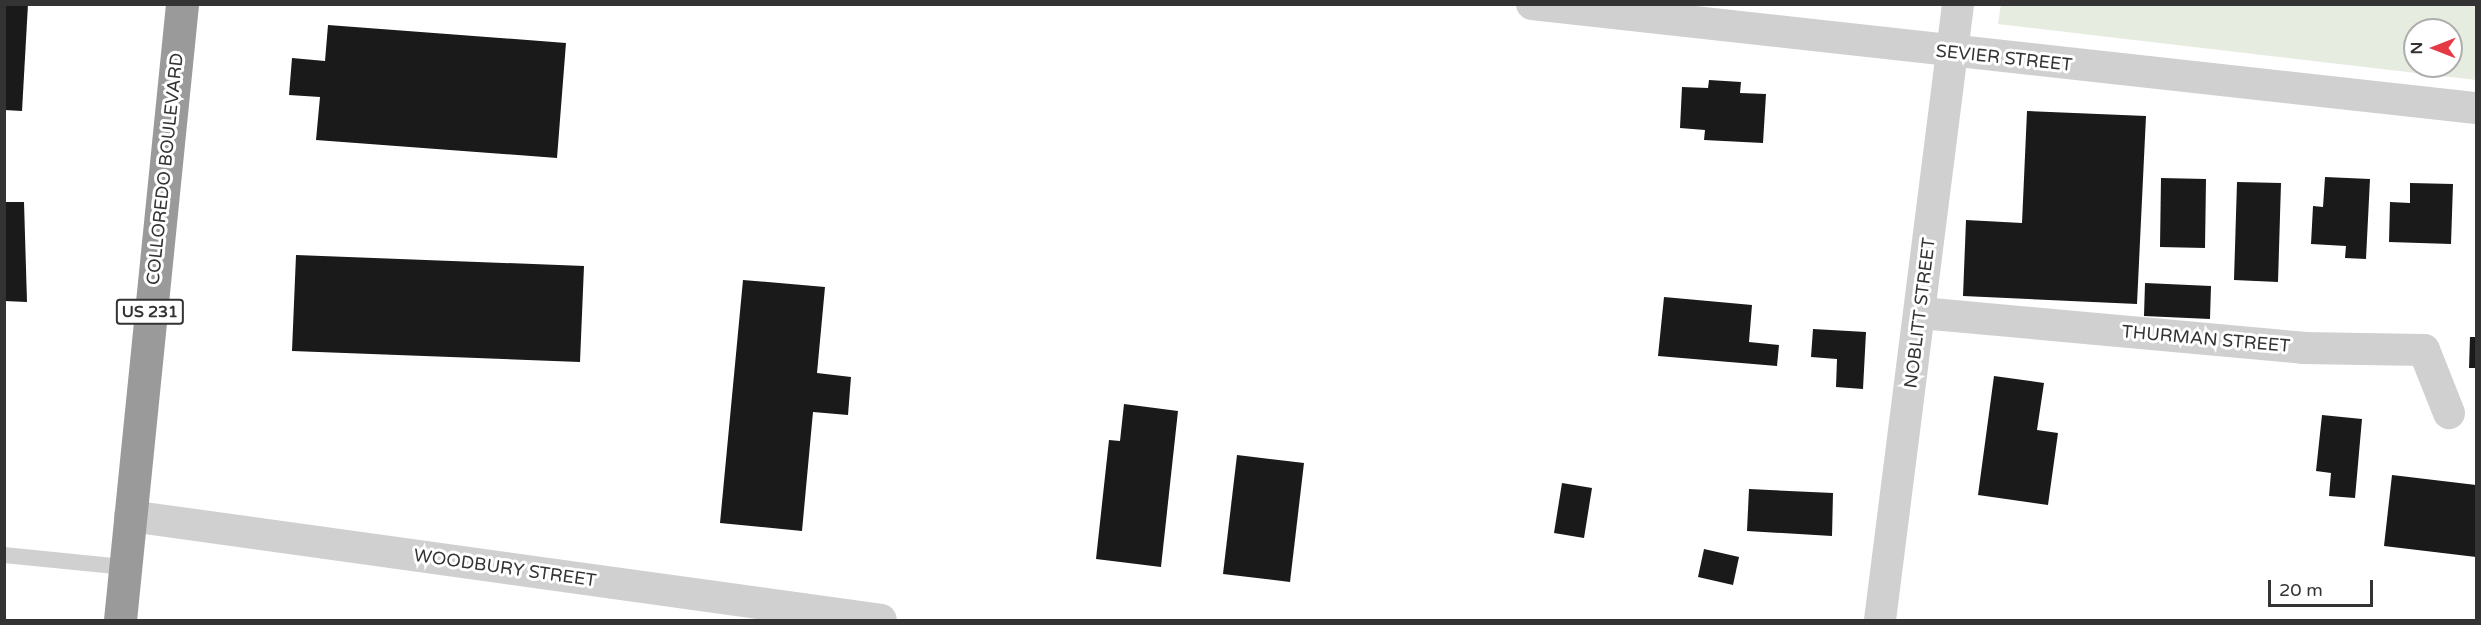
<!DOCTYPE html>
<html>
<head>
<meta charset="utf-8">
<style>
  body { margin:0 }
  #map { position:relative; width:2481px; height:625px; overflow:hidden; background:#fff; font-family:"Varela Round",sans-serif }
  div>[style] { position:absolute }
  .green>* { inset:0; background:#e6ecdf }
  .building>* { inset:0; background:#1a1a1a }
  .lane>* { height:16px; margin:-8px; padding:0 8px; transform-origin:8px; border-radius:8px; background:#d0d0d0 }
  .street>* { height:32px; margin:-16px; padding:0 16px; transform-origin:16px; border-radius:16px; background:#d0d0d0 }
  .highway>* { height:33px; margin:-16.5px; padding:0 16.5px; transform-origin:16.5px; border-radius:16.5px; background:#9a9a9a }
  span { translate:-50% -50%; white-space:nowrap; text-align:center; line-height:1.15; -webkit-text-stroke:6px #fff; paint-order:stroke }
  .shield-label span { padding:2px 4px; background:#fff; border:2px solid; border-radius:4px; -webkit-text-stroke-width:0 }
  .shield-label { font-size:16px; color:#333; font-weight:700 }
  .street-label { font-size:18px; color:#333 }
  .frame { position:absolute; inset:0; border:6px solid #333; pointer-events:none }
  .north { position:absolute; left:2403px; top:18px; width:60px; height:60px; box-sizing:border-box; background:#fff; border:2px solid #adadad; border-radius:50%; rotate:270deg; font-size:16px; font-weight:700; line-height:24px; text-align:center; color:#333 }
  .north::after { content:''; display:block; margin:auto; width:21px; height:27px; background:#e63946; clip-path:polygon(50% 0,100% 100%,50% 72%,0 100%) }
  .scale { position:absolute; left:2268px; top:580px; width:105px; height:27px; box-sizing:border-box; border:3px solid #333; border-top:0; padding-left:8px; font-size:18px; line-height:21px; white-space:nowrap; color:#333; -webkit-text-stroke:4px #fff; paint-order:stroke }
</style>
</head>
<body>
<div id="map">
  <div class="green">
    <i style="clip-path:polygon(evenodd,2001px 4px,2476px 5px,2476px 80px,1998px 24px,2001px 4px,2415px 30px,2451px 30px,2451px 66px,2415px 66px,2415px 30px)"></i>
  </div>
  <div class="building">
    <i style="clip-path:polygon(4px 4px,28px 4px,22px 111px,4px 110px)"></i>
    <i style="clip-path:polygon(328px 25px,566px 43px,557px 158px,316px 140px,320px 97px,289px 95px,292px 58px,325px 61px)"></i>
    <i style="clip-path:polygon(1709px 80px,1741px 82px,1740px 93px,1766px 94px,1763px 143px,1704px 140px,1705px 130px,1680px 128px,1682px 87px,1708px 88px)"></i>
    <i style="clip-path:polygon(2027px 111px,2146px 116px,2137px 304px,1963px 296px,1966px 220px,2022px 223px)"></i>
    <i style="clip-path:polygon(2325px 177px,2370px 179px,2366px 259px,2345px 258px,2346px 246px,2311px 244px,2313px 206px,2323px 207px)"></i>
    <i style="clip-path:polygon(2161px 178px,2206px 179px,2205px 248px,2160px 247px)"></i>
    <i style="clip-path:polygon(2237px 182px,2281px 183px,2278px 282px,2234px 280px)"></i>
    <i style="clip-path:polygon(2410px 183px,2453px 184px,2451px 244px,2389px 242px,2390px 202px,2410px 203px)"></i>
    <i style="clip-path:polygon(4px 202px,24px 202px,27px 302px,4px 301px)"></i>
    <i style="clip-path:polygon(296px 255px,584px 266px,580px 362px,292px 351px)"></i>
    <i style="clip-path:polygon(743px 280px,825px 287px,817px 373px,851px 377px,848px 415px,813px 412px,802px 531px,720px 523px)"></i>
    <i style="clip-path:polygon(2145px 283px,2211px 286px,2210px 319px,2144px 316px)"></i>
    <i style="clip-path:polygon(1664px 297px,1752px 305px,1749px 342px,1779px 345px,1777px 366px,1658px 356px)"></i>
    <i style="clip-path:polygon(1813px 329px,1866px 332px,1863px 389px,1836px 387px,1837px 359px,1811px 357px)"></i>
    <i style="clip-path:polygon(2470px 337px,2476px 337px,2476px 368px,2469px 368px)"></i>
    <i style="clip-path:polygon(1994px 376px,2044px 383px,2037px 430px,2058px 433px,2048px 505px,1978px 495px)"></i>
    <i style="clip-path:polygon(1124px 404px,1178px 411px,1161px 567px,1096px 559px,1109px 440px,1120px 441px)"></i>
    <i style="clip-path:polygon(2322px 415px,2362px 419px,2355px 498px,2329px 496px,2331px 473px,2316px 471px)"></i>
    <i style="clip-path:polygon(1237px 455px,1304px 463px,1290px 582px,1223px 574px)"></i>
    <i style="clip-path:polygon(2392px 475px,2476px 485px,2476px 557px,2384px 546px)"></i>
    <i style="clip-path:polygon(1562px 483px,1592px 488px,1584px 538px,1554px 533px)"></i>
    <i style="clip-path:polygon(1749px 489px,1833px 493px,1832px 536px,1747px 531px)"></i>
    <i style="clip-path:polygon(1704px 549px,1739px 557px,1733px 585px,1698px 577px)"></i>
  </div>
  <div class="lane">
    <i style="left:4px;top:555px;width:122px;rotate:5.7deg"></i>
  </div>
  <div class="street">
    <i style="left:1532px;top:4px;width:950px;rotate:6.29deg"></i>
    <i style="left:1921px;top:313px;width:384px;rotate:5.2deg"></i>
    <i style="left:2303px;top:348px;width:121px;rotate:0.9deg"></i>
    <i style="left:2424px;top:350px;width:68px;rotate:68.4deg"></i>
    <i style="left:130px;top:516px;width:758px;rotate:7.88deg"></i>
    <i style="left:1880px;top:620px;width:621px;rotate:-82.78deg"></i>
  </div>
  <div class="highway">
    <i style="left:120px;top:620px;width:619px;rotate:-84.25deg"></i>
  </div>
  <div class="shield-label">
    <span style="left:150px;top:312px">US 231</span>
  </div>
  <div class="street-label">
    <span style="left:2004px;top:58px;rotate:6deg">SEVIER STREET</span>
    <span style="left:165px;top:169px;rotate:-84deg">COLLOREDO BOULEVARD</span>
    <span style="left:1920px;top:313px;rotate:-83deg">NOBLITT STREET</span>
    <span style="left:2206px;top:339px;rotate:5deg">THURMAN STREET</span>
    <span style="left:505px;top:568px;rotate:8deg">WOODBURY STREET</span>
  </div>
  <div class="frame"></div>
  <div class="north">N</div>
  <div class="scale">20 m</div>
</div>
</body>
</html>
